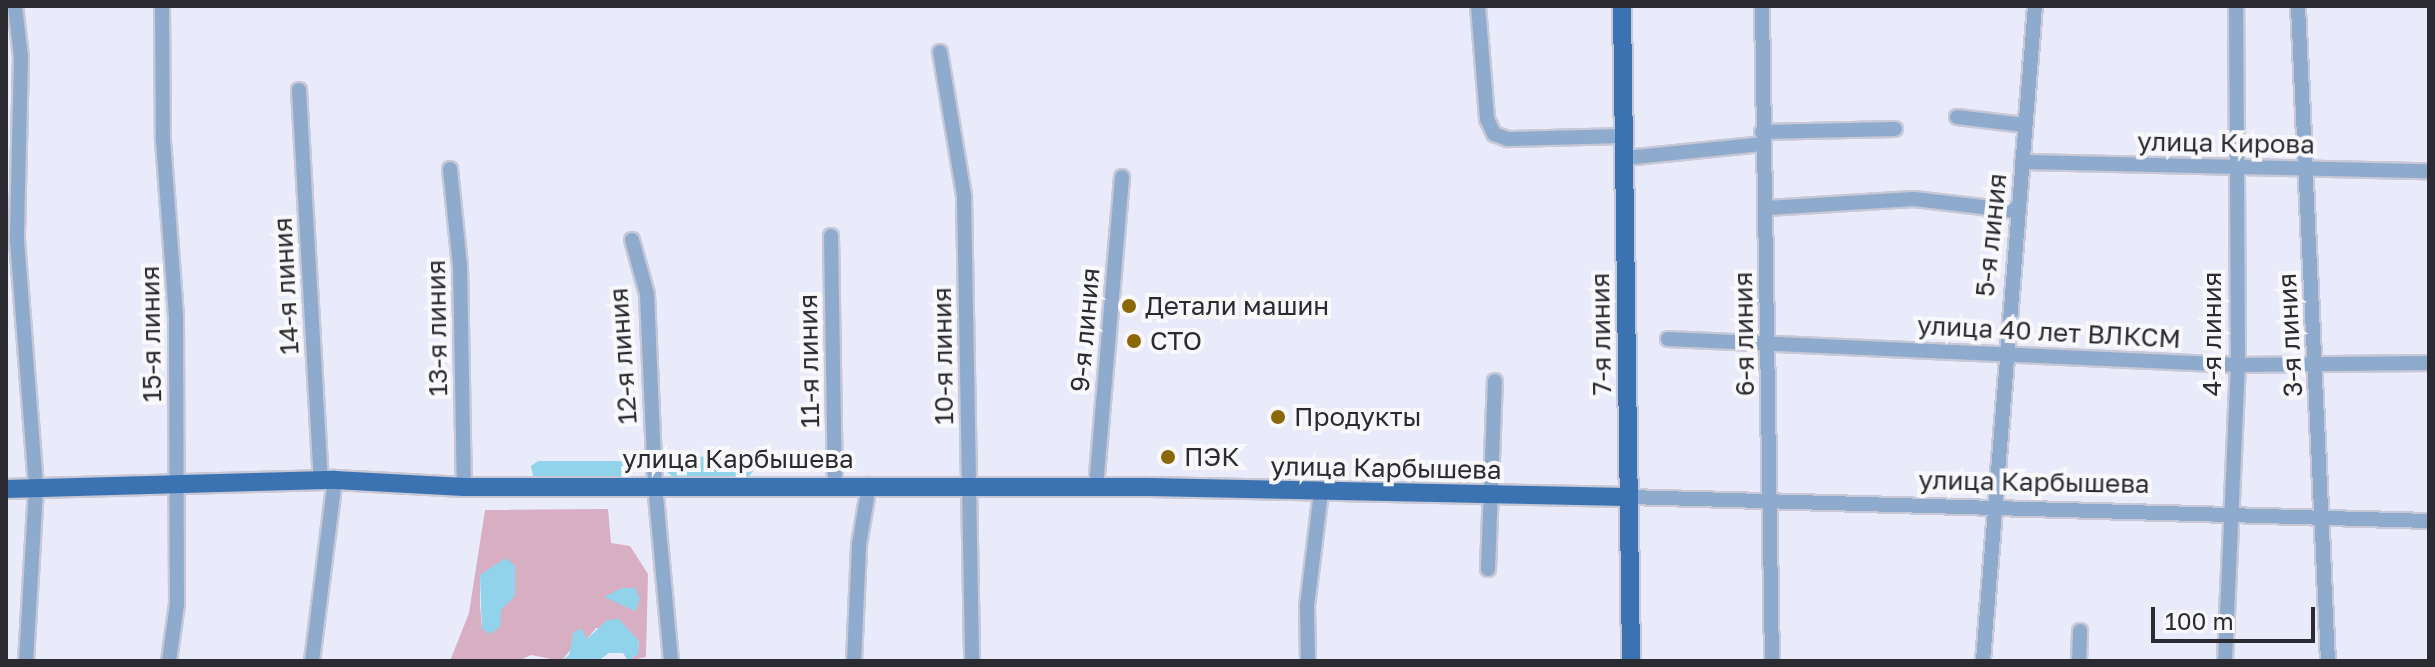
<!DOCTYPE html>
<html>
<head>
<meta charset="utf-8">
<style>
  body { margin:0 }
  #map { position:relative; width:2435px; height:667px; overflow:hidden; background:#eaebfa; font-family:"Golos Text",sans-serif }
  div>[style] { position:absolute }
  .green>* { inset:0; background:#d8aec2 }
  .water>* { inset:0; background:#90d3ea }
  .roads { filter:drop-shadow(2px 0 #c8c8d6) drop-shadow(-2px 0 #c8c8d6) drop-shadow(0 2px #c8c8d6) drop-shadow(0 -2px #c8c8d6) }
  .minor>* { height:14px; margin:-7px; padding:0 7px; transform-origin:7px; border-radius:7px; background:#8eabce }
  .major>* { height:18px; margin:-9px; padding:0 9px; transform-origin:9px; border-radius:9px; background:#3b72b1 }
  .dots>* { width:22px; height:22px; translate:-50% -50%; box-sizing:border-box; border:4px solid #f9f9fc; border-radius:50% }
  span { translate:-50% -50%; white-space:nowrap; text-align:center; line-height:1.15; -webkit-text-stroke:8px #f9f9fc; paint-order:stroke }
  .street-label { font-size:26px; color:#2b2b31 }
  .poi-label { font-size:26px; color:#2b2b31 }
  .left { translate:0 -50%; text-align:left }
  .frame { position:absolute; inset:0; border:8px solid #2b2b31; pointer-events:none }
  .scale { position:absolute; left:2151px; top:607px; width:164px; height:36px; box-sizing:border-box; border:4px solid #2b2b31; border-top:0; padding-left:10px; font-size:24px; line-height:28px; white-space:nowrap; color:#2b2b31; -webkit-text-stroke:6px #f9f9fc; paint-order:stroke }
</style>
</head>
<body>
<div id="map">
  <div class="green">
    <i style="clip-path:polygon(evenodd,608px 509px,611px 543px,630px 546px,648px 574px,646px 657px,628px 661px,638px 654px,639px 641px,624px 627px,596px 628px,587px 639px,581px 635px,562px 661px,531px 655px,518px 661px,450px 661px,469px 613px,485px 510px,608px 509px,480px 575px,505px 603px,482px 629px,480px 603px,480px 575px)"></i>
  </div>
  <div class="water">
    <i style="clip-path:polygon(733px 454px,747px 457px,753px 471px,749px 476px,672px 476px,665px 470px,673px 459px)"></i>
    <i style="clip-path:polygon(538px 461px,631px 461px,636px 465px,635px 472px,624px 478px,533px 476px,531px 466px)"></i>
    <i style="clip-path:polygon(506px 558px,515px 566px,515px 596px,501px 610px,500px 627px,490px 634px,482px 629px,480px 575px)"></i>
    <i style="clip-path:polygon(622px 588px,635px 588px,640px 599px,635px 611px,604px 597px)"></i>
    <i style="clip-path:polygon(619px 619px,639px 641px,638px 654px,628px 661px,623px 653px,609px 653px,598px 661px,562px 661px,569px 655px,573px 633px,581px 628px,587px 639px,607px 620px)"></i>
  </div>
  <div class="roads">
    <div class="minor">
      <i style="left:15px;top:6px;width:51px;rotate:83.3deg"></i>
      <i style="left:21px;top:57px;width:183px;rotate:91.3deg"></i>
      <i style="left:17px;top:240px;width:249px;rotate:85.6deg"></i>
      <i style="left:36px;top:488px;width:173px;rotate:93.3deg"></i>
      <i style="left:162px;top:6px;width:134px;rotate:89.6deg"></i>
      <i style="left:163px;top:140px;width:179px;rotate:85.8deg"></i>
      <i style="left:176px;top:319px;width:285px;rotate:89.8deg"></i>
      <i style="left:177px;top:604px;width:58px;rotate:98deg"></i>
      <i style="left:1478px;top:6px;width:113px;rotate:85.4deg"></i>
      <i style="left:1487px;top:119px;width:17px;rotate:65deg"></i>
      <i style="left:1494px;top:134px;width:15px;rotate:20deg"></i>
      <i style="left:1508px;top:139px;width:117px;rotate:-1.5deg"></i>
      <i style="left:1762px;top:6px;width:655px;rotate:89.13deg"></i>
      <i style="left:2298px;top:6px;width:656px;rotate:87.38deg"></i>
      <i style="left:940px;top:52px;width:146px;rotate:80.5deg"></i>
      <i style="left:964px;top:196px;width:465px;rotate:89deg"></i>
      <i style="left:299px;top:90px;width:391px;rotate:86.8deg"></i>
      <i style="left:1957px;top:117px;width:68px;rotate:6.7deg"></i>
      <i style="left:1762px;top:132px;width:133px;rotate:-1.3deg"></i>
      <i style="left:1625px;top:158px;width:138px;rotate:-5.8deg"></i>
      <i style="left:2022px;top:162px;width:407px;rotate:1.3deg"></i>
      <i style="left:450px;top:169px;width:97px;rotate:84.1deg"></i>
      <i style="left:460px;top:265px;width:222px;rotate:89deg"></i>
      <i style="left:1767px;top:208px;width:147px;rotate:-3.5deg"></i>
      <i style="left:1914px;top:199px;width:103px;rotate:6.7deg"></i>
      <i style="left:831px;top:236px;width:249px;rotate:89.1deg"></i>
      <i style="left:632px;top:240px;width:56px;rotate:74.5deg"></i>
      <i style="left:647px;top:294px;width:191px;rotate:87.6deg"></i>
      <i style="left:655px;top:485px;width:177px;rotate:84.8deg"></i>
      <i style="left:1668px;top:339px;width:571px;rotate:2.61deg"></i>
      <i style="left:2238px;top:365px;width:191px;rotate:-0.6deg"></i>
      <i style="left:1096px;top:487px;width:311px;rotate:-85.2deg"></i>
      <i style="left:1629px;top:497px;width:800px;rotate:1.72deg"></i>
      <i style="left:1488px;top:569px;width:188px;rotate:-87.9deg"></i>
      <i style="left:312px;top:661px;width:182px;rotate:-82.8deg"></i>
      <i style="left:854px;top:661px;width:116px;rotate:-87.5deg"></i>
      <i style="left:859px;top:545px;width:61px;rotate:-80.5deg"></i>
      <i style="left:1308px;top:661px;width:55px;rotate:-91deg"></i>
      <i style="left:1307px;top:606px;width:115px;rotate:-83deg"></i>
      <i style="left:1983px;top:661px;width:657px;rotate:-85.46deg"></i>
      <i style="left:2079px;top:661px;width:30px;rotate:-88deg"></i>
      <i style="left:2225px;top:661px;width:296px;rotate:-87.5deg"></i>
      <i style="left:2238px;top:365px;width:359px;rotate:-90.3deg"></i>
    </div>
    <div class="major">
      <i style="left:1622px;top:6px;width:655px;rotate:89.21deg"></i>
      <i style="left:6px;top:489px;width:329px;rotate:-1.6deg"></i>
      <i style="left:335px;top:480px;width:129px;rotate:3.1deg"></i>
      <i style="left:464px;top:487px;width:683px"></i>
      <i style="left:1147px;top:487px;width:482px;rotate:1.2deg"></i>
    </div>
  </div>
  <div class="dots">
    <i style="left:1129px;top:306px;background:#8c6708"></i>
    <i style="left:1134px;top:341px;background:#8c6708"></i>
    <i style="left:1278px;top:417px;background:#8c6708"></i>
    <i style="left:1168px;top:457px;background:#8c6708"></i>
  </div>
  <div class="street-label">
    <span style="left:2226px;top:143px;rotate:1deg">улица Кирова</span>
    <span style="left:1991px;top:235px;rotate:-84deg">5-я линия</span>
    <span style="left:286px;top:286px;rotate:-93deg">14-я линия</span>
    <span style="left:437px;top:328px;rotate:-91deg">13-я линия</span>
    <span style="left:1085px;top:330px;rotate:-85deg">9-я линия</span>
    <span style="left:2049px;top:332px;rotate:3deg">улица 40 лет ВЛКСМ</span>
    <span style="left:151px;top:334px;rotate:-91deg">15-я линия</span>
    <span style="left:1601px;top:334px;rotate:-91deg">7-я линия</span>
    <span style="left:1744px;top:334px;rotate:-91deg">6-я линия</span>
    <span style="left:2212px;top:334px;rotate:-90deg">4-я линия</span>
    <span style="left:2290px;top:335px;rotate:-93deg">3-я линия</span>
    <span style="left:623px;top:356px;rotate:-94deg">12-я линия</span>
    <span style="left:943px;top:356px;rotate:-91deg">10-я линия</span>
    <span style="left:809px;top:361px;rotate:-91deg">11-я линия</span>
    <span style="left:738px;top:459px">улица Карбышева</span>
    <span style="left:1386px;top:468px;rotate:1deg">улица Карбышева</span>
    <span style="left:2034px;top:482px;rotate:1deg">улица Карбышева</span>
  </div>
  <div class="poi-label">
    <span class="left" style="left:1145px;top:306px">Детали машин</span>
    <span class="left" style="left:1150px;top:341px">СТО</span>
    <span class="left" style="left:1294px;top:417px">Продукты</span>
    <span class="left" style="left:1184px;top:457px">ПЭК</span>
  </div>
  <div class="frame"></div>
  <div class="scale">100 m</div>
</div>
</body>
</html>
